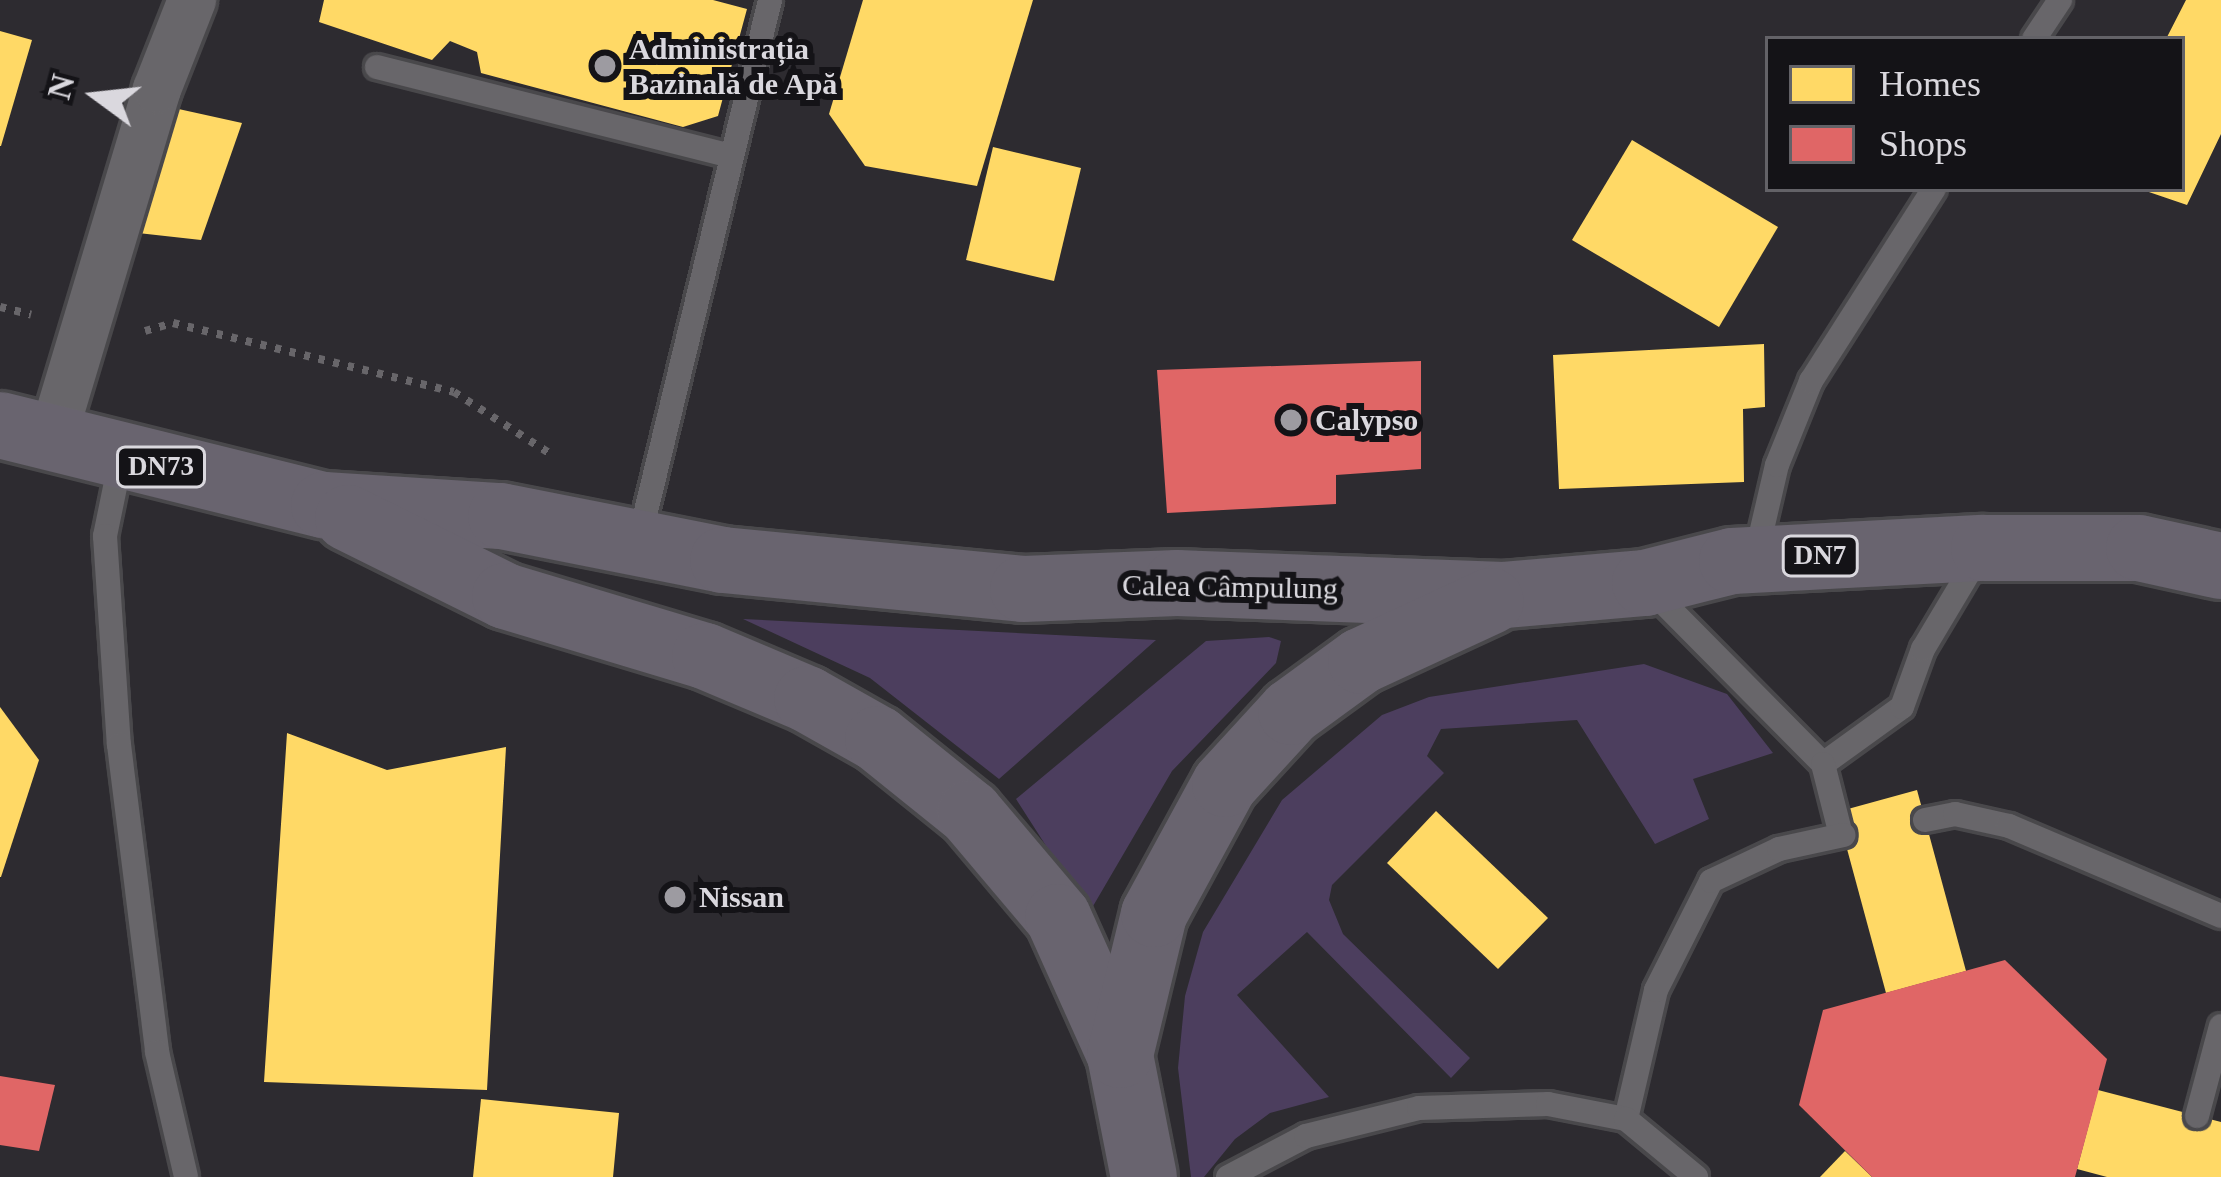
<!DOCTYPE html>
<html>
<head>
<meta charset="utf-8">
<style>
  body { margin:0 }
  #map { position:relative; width:2221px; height:1177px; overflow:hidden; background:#2d2b30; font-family:Georgia,serif }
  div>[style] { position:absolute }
  .green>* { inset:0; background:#4c3e5e }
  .homes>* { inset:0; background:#ffd966 }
  .shops>* { inset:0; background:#e06666 }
  .path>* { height:8px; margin-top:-4px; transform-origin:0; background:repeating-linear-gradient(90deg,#68666a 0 6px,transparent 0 15px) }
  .roads { filter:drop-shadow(3px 0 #49484b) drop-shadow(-3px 0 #49484b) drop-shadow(0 3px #49484b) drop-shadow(0 -3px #49484b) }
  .service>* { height:24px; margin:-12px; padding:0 12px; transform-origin:12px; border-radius:12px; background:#68666a }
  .minor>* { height:48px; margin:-24px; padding:0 24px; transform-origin:24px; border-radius:24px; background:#68666a }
  .trunk>* { height:66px; margin:-33px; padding:0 33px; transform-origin:33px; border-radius:33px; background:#69646f }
  .dots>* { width:33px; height:33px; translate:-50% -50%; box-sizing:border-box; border:6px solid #141317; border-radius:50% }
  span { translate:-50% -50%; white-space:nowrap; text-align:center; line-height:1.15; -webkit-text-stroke:12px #141317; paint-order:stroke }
  .shield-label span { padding:3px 9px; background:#141317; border:3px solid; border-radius:9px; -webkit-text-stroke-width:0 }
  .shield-label { font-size:27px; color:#dad8de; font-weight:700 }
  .poi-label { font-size:30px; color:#dad8de; font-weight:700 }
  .left { translate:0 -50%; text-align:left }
  .street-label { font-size:30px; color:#dad8de }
  .legend { position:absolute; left:1765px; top:36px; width:420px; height:156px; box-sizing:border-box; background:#141317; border:3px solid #636267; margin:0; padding:15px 21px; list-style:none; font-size:36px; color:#dad8de }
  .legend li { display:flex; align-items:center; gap:24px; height:60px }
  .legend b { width:60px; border:3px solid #636267 }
  .north { position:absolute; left:36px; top:36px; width:120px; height:120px; -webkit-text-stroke:9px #141317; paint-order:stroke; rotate:285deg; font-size:33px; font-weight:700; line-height:48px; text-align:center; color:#dad8de }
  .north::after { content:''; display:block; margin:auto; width:42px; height:54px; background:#dad8de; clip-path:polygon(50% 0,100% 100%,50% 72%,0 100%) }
</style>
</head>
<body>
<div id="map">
  <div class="green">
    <i style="clip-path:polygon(743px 619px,1156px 640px,999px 779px,870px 678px)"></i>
    <i style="clip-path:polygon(1269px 637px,1281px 641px,1276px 663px,1172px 771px,1089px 913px,1016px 799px,1206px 641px)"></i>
    <i style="clip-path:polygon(1644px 664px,1727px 694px,1773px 753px,1693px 779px,1709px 819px,1655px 844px,1577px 720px,1441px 729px,1427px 756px,1444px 773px,1332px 885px,1329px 900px,1343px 934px,1470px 1058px,1451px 1078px,1307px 932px,1237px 995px,1329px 1097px,1270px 1113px,1235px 1139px,1204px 1177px,1191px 1177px,1178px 1068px,1185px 996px,1203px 932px,1282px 800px,1382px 715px,1429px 697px)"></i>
  </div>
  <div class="homes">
    <i style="clip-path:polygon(324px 0,713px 0,747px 9px,718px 116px,683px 127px,481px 73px,477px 52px,450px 41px,432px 60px,319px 22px)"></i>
    <i style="clip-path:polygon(863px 0,1033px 0,977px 186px,865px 166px,829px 114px)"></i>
    <i style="clip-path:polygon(2186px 0,2221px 0,2221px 134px,2187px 205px,2143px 190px,2182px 189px,2182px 39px,2166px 39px)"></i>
    <i style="clip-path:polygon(0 31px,32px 40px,1px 146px,0 146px)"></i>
    <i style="clip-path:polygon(165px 106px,242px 123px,201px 240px,138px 233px)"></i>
    <i style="clip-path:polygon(1632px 140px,1778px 227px,1719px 327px,1572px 240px)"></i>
    <i style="clip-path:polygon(993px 147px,1081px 168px,1054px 281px,966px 260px)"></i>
    <i style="clip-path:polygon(1764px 344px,1765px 407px,1743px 409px,1744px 482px,1559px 489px,1553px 355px)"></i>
    <i style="clip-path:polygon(0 707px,39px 760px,1px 877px,0 877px)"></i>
    <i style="clip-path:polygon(287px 733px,387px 770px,506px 747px,487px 1090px,264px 1082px)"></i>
    <i style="clip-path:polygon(1917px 790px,1966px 971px,1886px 993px,1837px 812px)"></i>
    <i style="clip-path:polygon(1436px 811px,1548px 918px,1498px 969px,1387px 863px)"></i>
    <i style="clip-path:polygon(2098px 1090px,2221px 1122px,2221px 1177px,2107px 1177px,2077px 1169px)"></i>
    <i style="clip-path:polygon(481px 1099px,619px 1113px,613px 1177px,473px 1177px)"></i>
    <i style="clip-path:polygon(1845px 1151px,1872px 1177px,1820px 1177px)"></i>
  </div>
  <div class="shops">
    <i style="clip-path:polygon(1421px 361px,1421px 469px,1336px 475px,1336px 504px,1167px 513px,1157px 370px)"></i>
    <i style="clip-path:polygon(2005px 960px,2107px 1059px,2075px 1177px,1872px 1177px,1799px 1105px,1823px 1010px)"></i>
    <i style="clip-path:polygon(0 1076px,55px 1085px,39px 1151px,0 1145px)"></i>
  </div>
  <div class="path">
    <i style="left:0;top:307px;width:32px;rotate:14deg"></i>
    <i style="left:145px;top:331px;width:29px;rotate:-16deg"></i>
    <i style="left:173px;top:323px;width:289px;rotate:13.8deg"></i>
    <i style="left:454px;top:392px;width:117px;rotate:32.7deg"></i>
  </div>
  <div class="roads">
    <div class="service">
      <i style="left:2034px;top:39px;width:47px;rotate:-56.3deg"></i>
      <i style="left:377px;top:67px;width:362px;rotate:14.1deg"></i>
      <i style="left:121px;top:458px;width:80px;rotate:101.6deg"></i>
      <i style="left:105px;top:536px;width:209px;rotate:86.2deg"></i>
      <i style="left:119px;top:745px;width:309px;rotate:82.9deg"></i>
      <i style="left:157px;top:1052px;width:128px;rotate:76.9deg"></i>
      <i style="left:639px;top:540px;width:556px;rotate:-76.36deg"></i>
      <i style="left:1756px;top:555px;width:92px;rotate:-76.9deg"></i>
      <i style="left:1777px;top:465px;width:91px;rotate:-68deg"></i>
      <i style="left:1811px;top:381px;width:228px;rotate:-57.4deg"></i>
      <i style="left:1651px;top:590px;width:245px;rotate:45.3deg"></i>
      <i style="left:1823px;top:764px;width:97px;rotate:-35.8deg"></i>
      <i style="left:1902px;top:707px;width:62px;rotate:-70.1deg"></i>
      <i style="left:1923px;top:649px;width:107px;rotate:-59.1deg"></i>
      <i style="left:1823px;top:764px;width:73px;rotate:75.8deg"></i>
      <i style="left:1925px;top:820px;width:31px;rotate:-11deg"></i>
      <i style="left:1955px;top:814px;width:55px;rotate:12.5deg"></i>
      <i style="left:2009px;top:826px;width:230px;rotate:23deg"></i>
      <i style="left:2197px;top:1116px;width:93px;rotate:-75.1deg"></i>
      <i style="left:1626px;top:1119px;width:132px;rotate:-76.9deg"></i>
      <i style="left:1656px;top:990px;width:122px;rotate:-63.2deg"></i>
      <i style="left:1711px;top:881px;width:75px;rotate:-25.2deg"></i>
      <i style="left:1779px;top:849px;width:66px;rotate:-12.3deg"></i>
      <i style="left:1228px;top:1177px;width:88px;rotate:-27.7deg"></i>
      <i style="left:1306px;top:1136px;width:116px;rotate:-13.9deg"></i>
      <i style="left:1419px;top:1108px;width:129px;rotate:-1.8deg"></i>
      <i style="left:1548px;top:1104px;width:79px;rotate:10.9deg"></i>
      <i style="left:1626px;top:1119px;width:91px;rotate:39.6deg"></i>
    </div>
    <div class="minor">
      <i style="left:52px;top:439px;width:365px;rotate:-73.3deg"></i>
      <i style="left:157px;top:89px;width:96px;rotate:-68.5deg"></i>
    </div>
    <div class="trunk">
      <i style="left:0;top:425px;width:334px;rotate:13.9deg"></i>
      <i style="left:324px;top:505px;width:177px;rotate:3.6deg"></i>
      <i style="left:501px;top:516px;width:226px;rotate:11.2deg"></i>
      <i style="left:723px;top:560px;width:301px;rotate:5.5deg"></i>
      <i style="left:1023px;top:589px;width:154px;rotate:-2.2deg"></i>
      <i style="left:1177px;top:583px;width:327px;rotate:2.1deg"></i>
      <i style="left:1504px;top:595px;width:142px;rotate:-4.9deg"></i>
      <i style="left:1645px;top:583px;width:90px;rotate:-14.2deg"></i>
      <i style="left:1732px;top:561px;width:252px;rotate:-3deg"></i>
      <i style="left:1984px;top:548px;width:155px"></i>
      <i style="left:2139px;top:548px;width:84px;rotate:12.4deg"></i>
      <i style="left:348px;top:518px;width:175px;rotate:26.4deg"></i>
      <i style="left:505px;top:596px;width:209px;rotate:16.7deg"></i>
      <i style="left:705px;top:656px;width:111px;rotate:22.9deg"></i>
      <i style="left:807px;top:699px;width:81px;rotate:29.4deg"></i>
      <i style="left:878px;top:739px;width:118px;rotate:38.8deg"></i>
      <i style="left:970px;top:813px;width:136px;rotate:49.8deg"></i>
      <i style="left:1058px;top:917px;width:151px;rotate:65.8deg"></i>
      <i style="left:1120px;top:1055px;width:124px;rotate:78.9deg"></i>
      <i style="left:1120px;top:1055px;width:145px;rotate:-76.4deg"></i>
      <i style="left:1154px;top:914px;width:148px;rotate:-61.4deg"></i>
      <i style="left:1225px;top:784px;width:98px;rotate:-47.5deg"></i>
      <i style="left:1291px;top:712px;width:87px;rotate:-36.1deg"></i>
      <i style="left:1361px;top:661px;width:143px;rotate:-24.8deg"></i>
    </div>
  </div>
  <div class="dots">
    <i style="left:605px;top:66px;background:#9d9ba1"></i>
    <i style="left:1291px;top:420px;background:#9d9ba1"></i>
    <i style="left:675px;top:897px;background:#9d9ba1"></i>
  </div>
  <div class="shield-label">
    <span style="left:161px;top:467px">DN73</span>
    <span style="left:1820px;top:556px">DN7</span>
  </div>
  <div class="poi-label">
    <span class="left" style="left:629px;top:66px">Administrația<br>Bazinală de Apă</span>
    <span class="left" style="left:1315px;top:420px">Calypso</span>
    <span class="left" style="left:699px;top:897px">Nissan</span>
  </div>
  <div class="street-label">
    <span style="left:1230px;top:587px;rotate:1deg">Calea Câmpulung</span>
  </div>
  <ul class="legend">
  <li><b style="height:33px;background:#ffd966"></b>Homes</li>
  <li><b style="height:33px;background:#e06666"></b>Shops</li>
  </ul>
  <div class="north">N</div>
</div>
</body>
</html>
